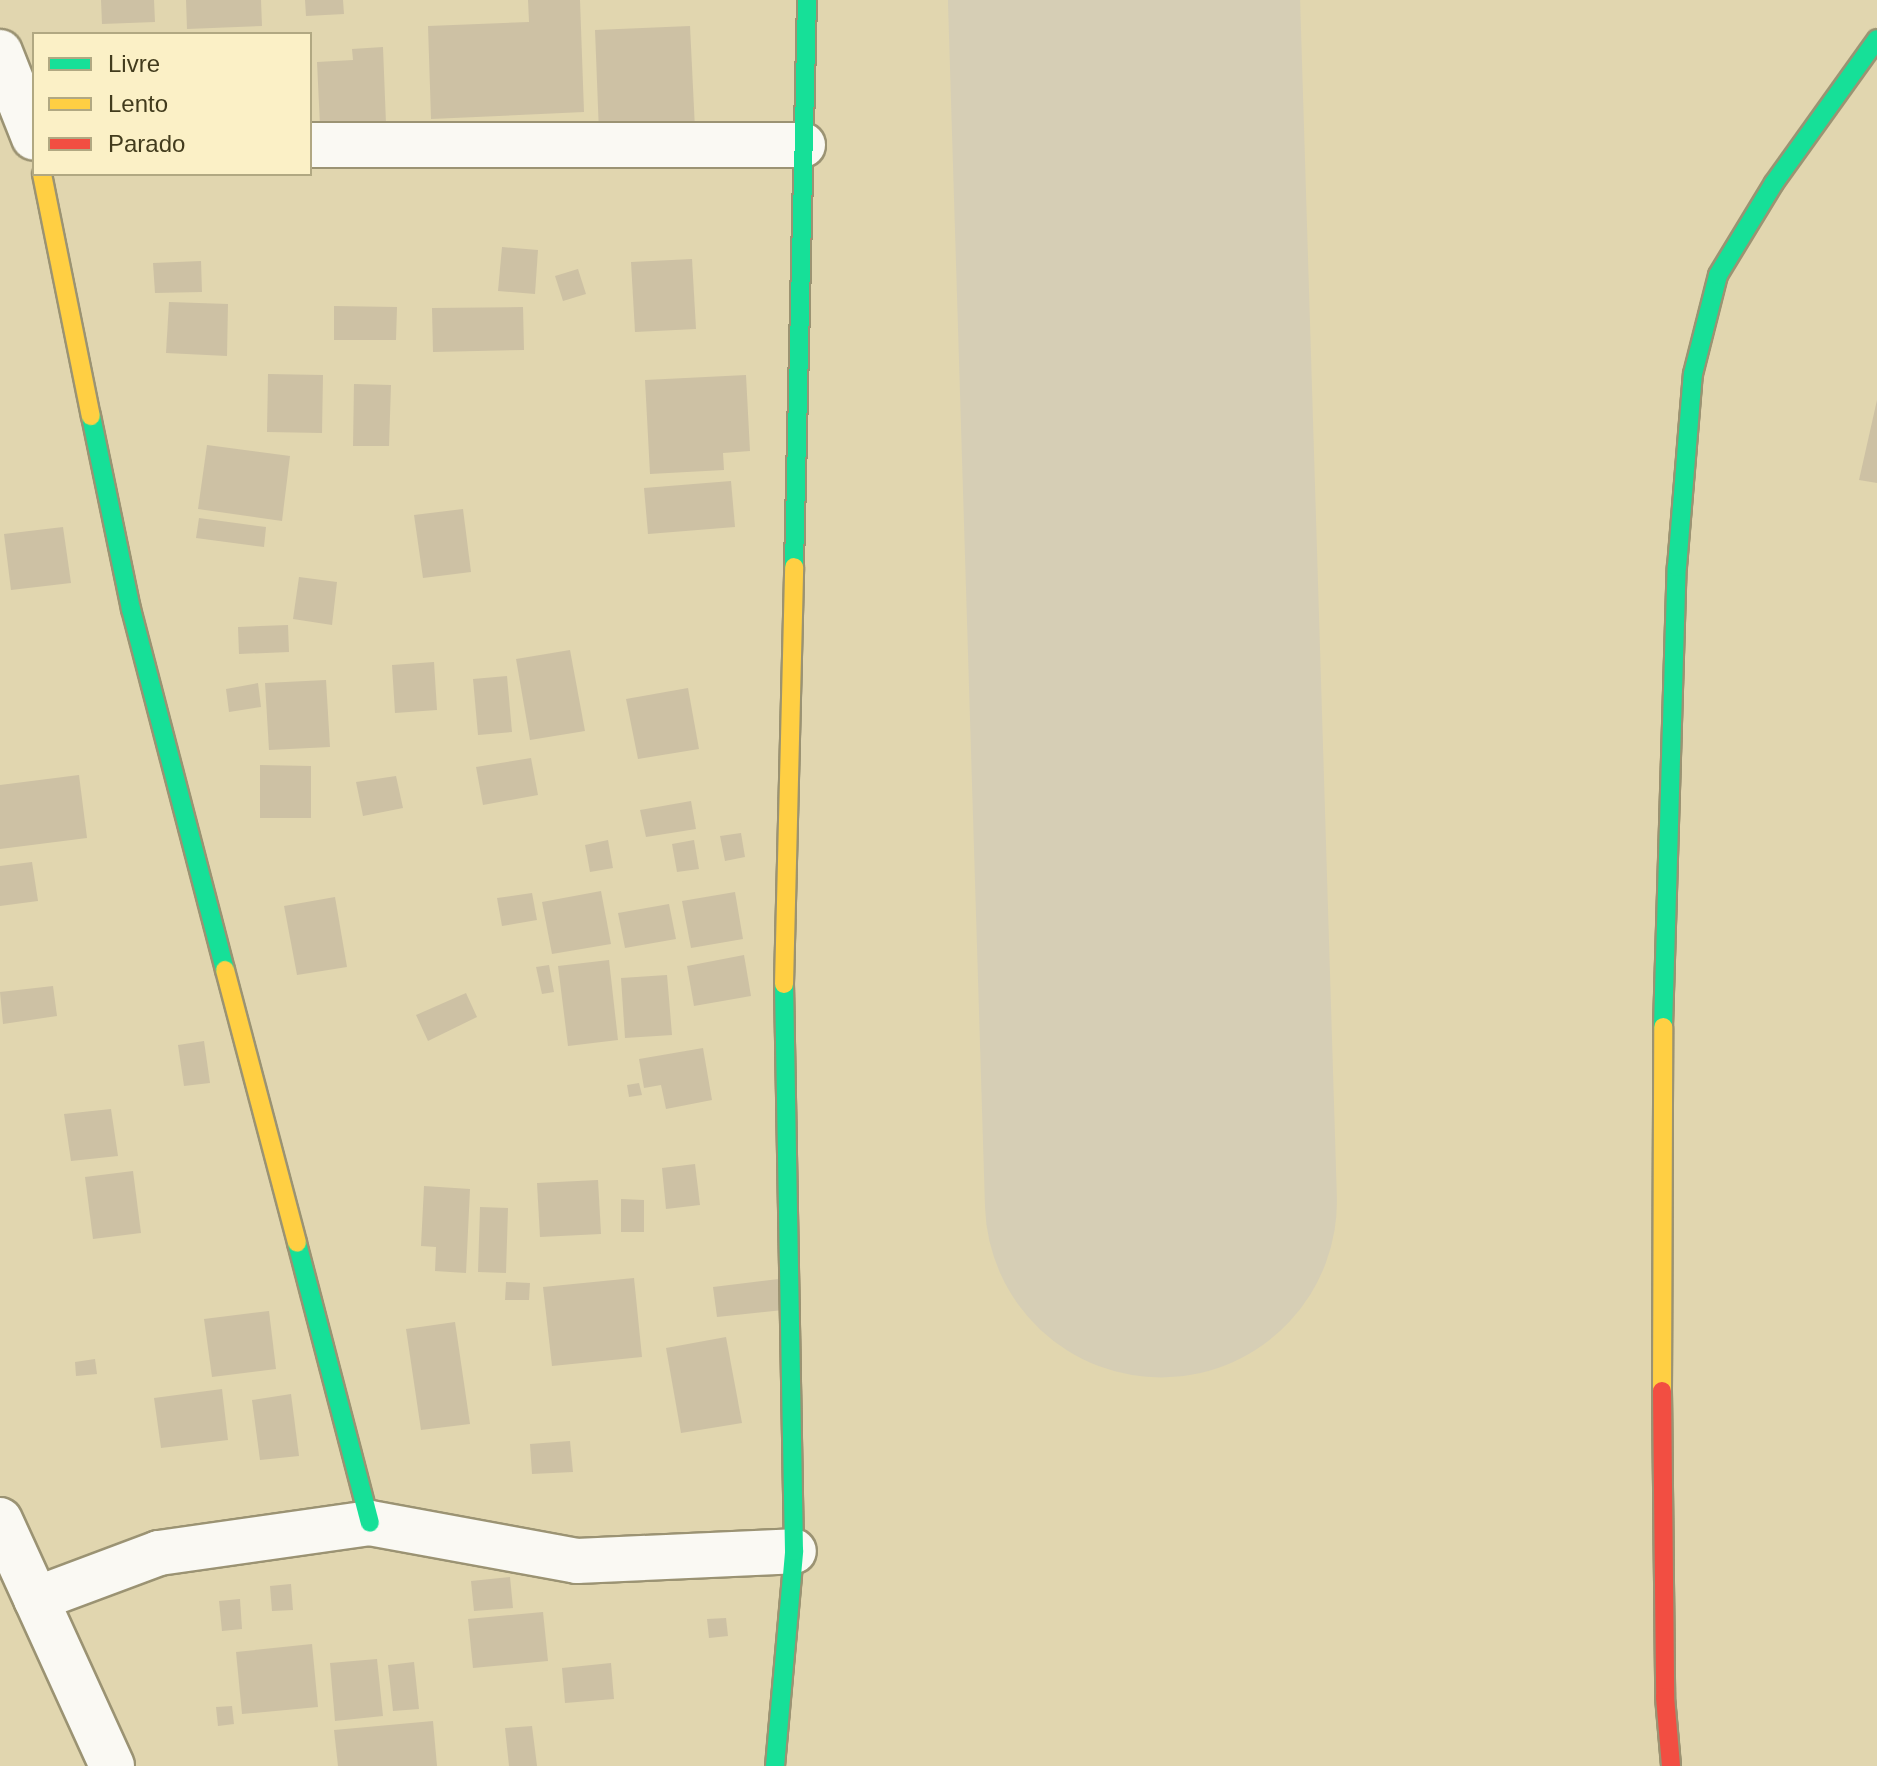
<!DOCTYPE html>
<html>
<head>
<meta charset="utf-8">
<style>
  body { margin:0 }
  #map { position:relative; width:1877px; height:1766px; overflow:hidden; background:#e1d6af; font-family:Helvetica,sans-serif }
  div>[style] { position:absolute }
  .runway>* { height:352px; margin:-176px; padding:0 176px; transform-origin:176px; border-radius:176px; background:#d6ceb5 }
  .building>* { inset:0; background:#cdc1a4 }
  .roads { filter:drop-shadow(2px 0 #9b9373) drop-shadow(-2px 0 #9b9373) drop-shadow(0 2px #9b9373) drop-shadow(0 -2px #9b9373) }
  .street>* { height:44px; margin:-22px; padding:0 22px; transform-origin:22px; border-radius:22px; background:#faf9f3 }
  .fast>* { height:18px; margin:-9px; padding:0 9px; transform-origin:9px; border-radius:9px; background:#16e098 }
  .slow>* { height:18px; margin:-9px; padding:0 9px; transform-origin:9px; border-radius:9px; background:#ffcf43 }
  .jam>* { height:18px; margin:-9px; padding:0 9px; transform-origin:9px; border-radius:9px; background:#f24e42 }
  span { translate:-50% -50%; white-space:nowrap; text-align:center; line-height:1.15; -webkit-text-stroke:6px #fbf0c6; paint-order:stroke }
  .legend { position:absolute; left:32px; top:32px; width:280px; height:144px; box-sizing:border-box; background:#fbf0c6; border:2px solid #b1a882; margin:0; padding:10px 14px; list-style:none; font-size:24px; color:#423b1d }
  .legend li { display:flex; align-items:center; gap:16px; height:40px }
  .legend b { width:40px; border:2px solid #b1a882 }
</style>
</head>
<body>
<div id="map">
  <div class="runway">
    <i style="left:1124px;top:0;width:1202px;rotate:88.24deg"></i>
  </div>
  <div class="building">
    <i style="clip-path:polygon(101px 0,154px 0,155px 22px,102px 24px)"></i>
    <i style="clip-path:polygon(186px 0,261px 0,262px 26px,187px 29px)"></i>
    <i style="clip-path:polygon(305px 0,343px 0,344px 14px,306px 16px)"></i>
    <i style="clip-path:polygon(528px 0,580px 0,584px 112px,431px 119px,428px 26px,529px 22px)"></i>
    <i style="clip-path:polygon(690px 26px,695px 129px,599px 133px,595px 30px)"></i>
    <i style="clip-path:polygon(383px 47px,386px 124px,320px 126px,317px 62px,353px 60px,352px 49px)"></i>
    <i style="clip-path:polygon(502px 247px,538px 250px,535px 294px,498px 291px)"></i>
    <i style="clip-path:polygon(692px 259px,696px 329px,635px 332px,631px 262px)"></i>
    <i style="clip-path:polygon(201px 261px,202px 292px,155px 293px,153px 263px)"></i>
    <i style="clip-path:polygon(578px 269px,586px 294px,563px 301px,555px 276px)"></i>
    <i style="clip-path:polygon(169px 302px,228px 304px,227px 356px,166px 353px)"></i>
    <i style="clip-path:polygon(334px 306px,397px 307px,396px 340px,334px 340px)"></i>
    <i style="clip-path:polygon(523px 307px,524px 350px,433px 352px,432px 308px)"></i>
    <i style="clip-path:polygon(268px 374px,323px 375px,322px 433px,267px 432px)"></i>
    <i style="clip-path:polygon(746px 375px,750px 451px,723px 453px,724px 470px,650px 474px,645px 380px)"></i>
    <i style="clip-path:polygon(354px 384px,391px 385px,389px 446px,353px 446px)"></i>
    <i style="clip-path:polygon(1877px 400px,1877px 483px,1859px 480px)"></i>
    <i style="clip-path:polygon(207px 445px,290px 456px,282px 521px,198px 509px)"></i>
    <i style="clip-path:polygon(731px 481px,735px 527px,648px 534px,644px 488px)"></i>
    <i style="clip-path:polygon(463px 509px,471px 572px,423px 578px,414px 515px)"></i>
    <i style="clip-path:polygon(199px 518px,266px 527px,264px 547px,196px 538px)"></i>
    <i style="clip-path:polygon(63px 527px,71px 583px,11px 590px,4px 534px)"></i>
    <i style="clip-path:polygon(299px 577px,337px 582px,332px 625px,293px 619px)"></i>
    <i style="clip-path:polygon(288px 625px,289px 652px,239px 654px,238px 627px)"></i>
    <i style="clip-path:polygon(570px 650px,585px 731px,530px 740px,516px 659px)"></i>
    <i style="clip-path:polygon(434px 662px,437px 710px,395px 713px,392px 665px)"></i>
    <i style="clip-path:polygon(507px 676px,512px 732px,478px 735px,473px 679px)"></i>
    <i style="clip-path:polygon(326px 680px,330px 747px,269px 750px,265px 683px)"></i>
    <i style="clip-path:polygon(258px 683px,261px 707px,229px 712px,226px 689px)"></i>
    <i style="clip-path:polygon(688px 688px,699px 749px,638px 759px,626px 699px)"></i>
    <i style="clip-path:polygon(531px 758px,538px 795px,483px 805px,476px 767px)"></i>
    <i style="clip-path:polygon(260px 765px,311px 766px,311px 818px,260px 818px)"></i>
    <i style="clip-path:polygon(79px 775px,87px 838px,0 849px,0 785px)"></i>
    <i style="clip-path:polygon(396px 776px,403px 808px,363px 816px,356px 782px)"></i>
    <i style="clip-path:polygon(691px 801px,696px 829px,646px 837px,640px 810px)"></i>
    <i style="clip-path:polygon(741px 833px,745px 857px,725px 861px,720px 836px)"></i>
    <i style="clip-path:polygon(608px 840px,613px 868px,590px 872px,585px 845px)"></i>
    <i style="clip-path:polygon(694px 840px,699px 869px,677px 872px,672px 844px)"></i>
    <i style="clip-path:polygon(32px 862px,38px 901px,0 906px,0 866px)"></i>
    <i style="clip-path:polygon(601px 891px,611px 944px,552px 954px,542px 902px)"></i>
    <i style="clip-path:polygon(735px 892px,743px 939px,691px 948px,682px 901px)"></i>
    <i style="clip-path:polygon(532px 893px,537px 920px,502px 926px,497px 898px)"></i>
    <i style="clip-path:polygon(335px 897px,347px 967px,297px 975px,284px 906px)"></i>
    <i style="clip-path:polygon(669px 904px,676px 939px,625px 948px,618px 913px)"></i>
    <i style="clip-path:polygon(744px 955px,751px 996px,694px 1006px,687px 966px)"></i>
    <i style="clip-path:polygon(609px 960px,618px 1040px,568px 1046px,558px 966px)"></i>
    <i style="clip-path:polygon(549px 965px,554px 992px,542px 994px,536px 967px)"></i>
    <i style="clip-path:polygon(667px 975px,672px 1035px,625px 1038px,621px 978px)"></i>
    <i style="clip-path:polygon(53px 986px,57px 1016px,3px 1024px,0 992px)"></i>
    <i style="clip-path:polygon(466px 993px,477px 1017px,428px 1041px,416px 1015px)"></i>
    <i style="clip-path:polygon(204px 1041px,210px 1083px,184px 1086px,178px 1045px)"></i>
    <i style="clip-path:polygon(703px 1048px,712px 1100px,666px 1109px,661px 1085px,644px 1088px,639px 1059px)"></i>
    <i style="clip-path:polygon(639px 1083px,642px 1095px,629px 1097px,627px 1085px)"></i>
    <i style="clip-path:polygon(111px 1109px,118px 1156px,71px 1161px,64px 1114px)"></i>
    <i style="clip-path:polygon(695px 1164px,700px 1205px,666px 1209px,662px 1168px)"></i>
    <i style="clip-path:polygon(133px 1171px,141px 1233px,93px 1239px,85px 1177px)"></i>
    <i style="clip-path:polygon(598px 1180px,601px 1234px,540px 1237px,537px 1183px)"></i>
    <i style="clip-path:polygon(424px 1186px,470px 1189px,466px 1273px,435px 1271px,436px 1247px,421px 1246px)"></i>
    <i style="clip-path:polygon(621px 1199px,644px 1200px,644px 1232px,621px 1232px)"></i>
    <i style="clip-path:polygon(480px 1207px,508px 1208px,506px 1273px,478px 1272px)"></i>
    <i style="clip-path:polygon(634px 1278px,642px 1357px,552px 1366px,543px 1287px)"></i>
    <i style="clip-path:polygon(779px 1279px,783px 1310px,717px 1317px,713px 1287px)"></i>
    <i style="clip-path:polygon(506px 1282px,530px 1283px,529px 1300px,505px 1300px)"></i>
    <i style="clip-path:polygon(269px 1311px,276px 1369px,212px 1377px,204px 1319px)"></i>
    <i style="clip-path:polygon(455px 1322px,470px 1424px,421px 1430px,406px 1329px)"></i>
    <i style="clip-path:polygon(726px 1337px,742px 1423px,681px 1433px,666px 1348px)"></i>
    <i style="clip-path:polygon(95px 1359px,97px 1374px,76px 1376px,75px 1362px)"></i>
    <i style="clip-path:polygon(222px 1389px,228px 1440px,161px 1448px,154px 1398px)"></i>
    <i style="clip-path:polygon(291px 1394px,299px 1456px,260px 1460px,252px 1400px)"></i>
    <i style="clip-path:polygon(570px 1441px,573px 1472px,532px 1474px,530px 1444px)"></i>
    <i style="clip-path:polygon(510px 1577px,513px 1608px,474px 1611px,471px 1581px)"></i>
    <i style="clip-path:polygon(291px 1584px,293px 1610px,272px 1611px,270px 1586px)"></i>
    <i style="clip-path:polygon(240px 1599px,242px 1629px,222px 1631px,219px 1601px)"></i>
    <i style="clip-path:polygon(543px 1612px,548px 1661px,473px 1668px,468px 1619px)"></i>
    <i style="clip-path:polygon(726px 1618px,728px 1636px,709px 1638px,707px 1619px)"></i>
    <i style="clip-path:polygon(312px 1644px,318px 1707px,242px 1714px,236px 1652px)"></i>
    <i style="clip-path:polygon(377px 1659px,383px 1716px,335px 1721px,330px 1663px)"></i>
    <i style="clip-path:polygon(414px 1662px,419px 1709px,393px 1711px,388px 1665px)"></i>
    <i style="clip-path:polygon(611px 1663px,614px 1699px,565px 1703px,562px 1668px)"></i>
    <i style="clip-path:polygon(232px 1706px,234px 1724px,218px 1726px,216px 1707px)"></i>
    <i style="clip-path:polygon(433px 1721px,437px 1766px,338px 1766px,334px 1730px)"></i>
    <i style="clip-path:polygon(532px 1726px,537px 1766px,509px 1766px,505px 1728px)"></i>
  </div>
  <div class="roads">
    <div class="street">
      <i style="left:0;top:52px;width:92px;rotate:68.4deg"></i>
      <i style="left:310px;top:145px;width:493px"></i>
      <i style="left:0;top:1520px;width:270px;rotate:65.5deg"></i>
      <i style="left:36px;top:1599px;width:131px;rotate:-20.5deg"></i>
      <i style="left:159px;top:1553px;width:213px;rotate:-8.1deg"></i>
      <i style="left:370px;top:1523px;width:210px;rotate:10.4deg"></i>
      <i style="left:577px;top:1561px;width:217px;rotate:-2.6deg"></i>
    </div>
    <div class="fast">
      <i style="left:91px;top:416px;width:197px;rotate:78.3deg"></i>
      <i style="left:131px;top:609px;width:373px;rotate:75.4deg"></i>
      <i style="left:794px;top:567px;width:567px;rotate:-88.69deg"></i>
      <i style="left:1663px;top:1027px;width:460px;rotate:-88.3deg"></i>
      <i style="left:1677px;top:567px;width:194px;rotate:-85.3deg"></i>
      <i style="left:1693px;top:374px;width:102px;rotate:-75.8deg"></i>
      <i style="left:1718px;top:275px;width:108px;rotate:-58.7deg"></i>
      <i style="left:1774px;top:183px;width:177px;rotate:-54.4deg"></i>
      <i style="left:297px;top:1243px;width:289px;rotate:75.4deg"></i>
      <i style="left:775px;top:1766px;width:216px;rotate:-84.9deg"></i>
      <i style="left:794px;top:1551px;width:567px;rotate:-91.01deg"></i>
    </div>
    <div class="slow">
      <i style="left:42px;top:174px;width:247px;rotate:78.6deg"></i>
      <i style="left:225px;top:970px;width:282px;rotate:75.2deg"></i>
      <i style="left:784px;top:984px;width:417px;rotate:-88.6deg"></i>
      <i style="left:1662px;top:1391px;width:364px;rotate:-89.8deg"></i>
    </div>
    <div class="jam">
      <i style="left:1662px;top:1391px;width:306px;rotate:89.4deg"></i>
      <i style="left:1665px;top:1697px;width:69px;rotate:85deg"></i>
    </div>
  </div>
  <ul class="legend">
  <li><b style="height:10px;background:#16e098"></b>Livre</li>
  <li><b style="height:10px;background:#ffcf43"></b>Lento</li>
  <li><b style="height:10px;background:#f24e42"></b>Parado</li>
  </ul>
</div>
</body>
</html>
